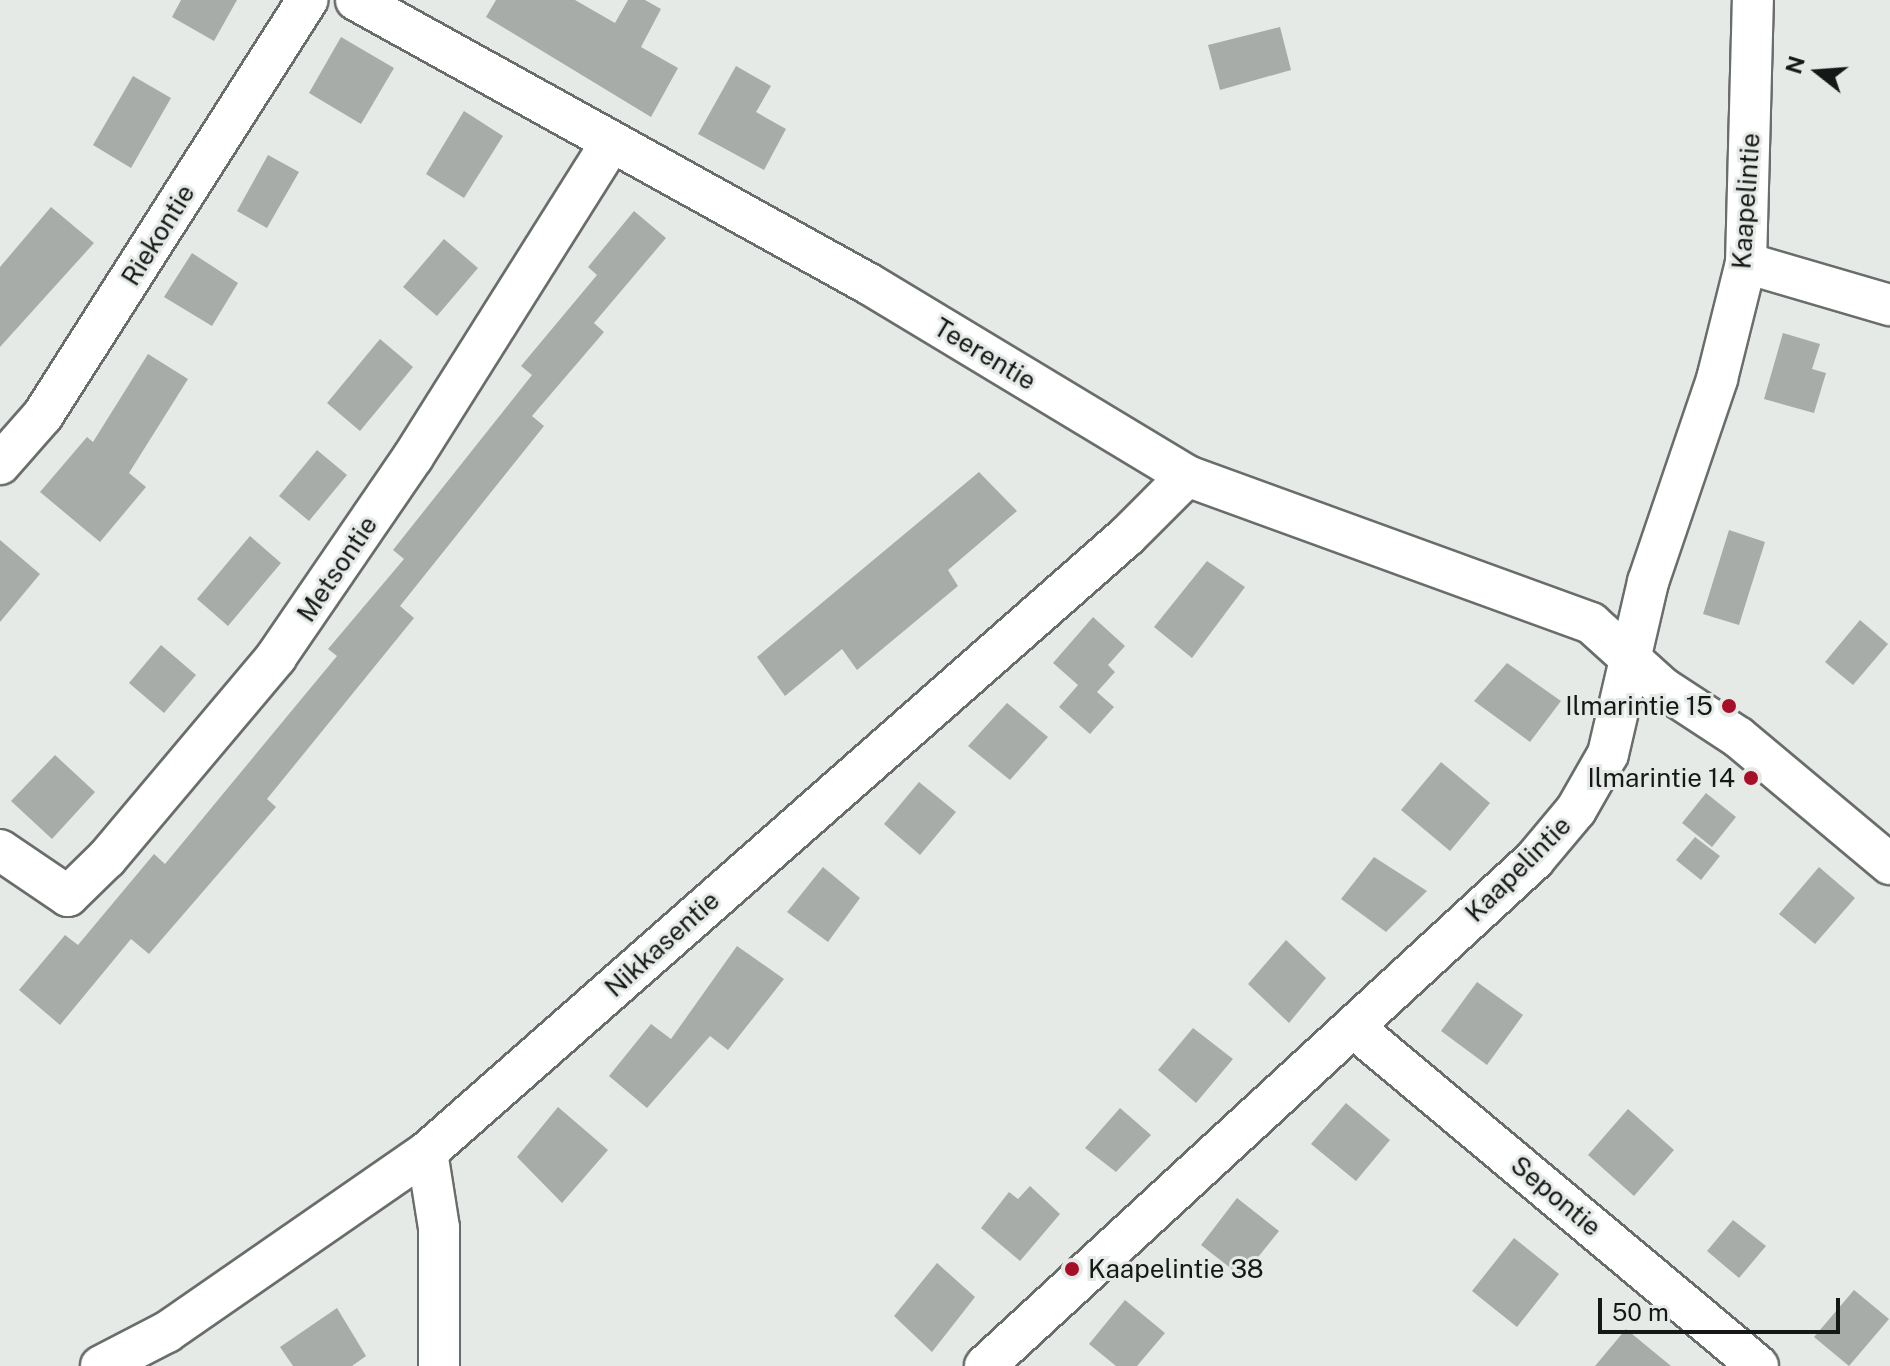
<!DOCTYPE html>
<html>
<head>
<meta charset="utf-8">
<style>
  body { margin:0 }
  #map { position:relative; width:1890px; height:1366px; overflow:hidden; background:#e5eae7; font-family:"Public Sans",sans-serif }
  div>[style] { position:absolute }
  .building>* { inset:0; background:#a7aca9 }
  .roads { filter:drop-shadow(2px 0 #696d6b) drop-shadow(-2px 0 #696d6b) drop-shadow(0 2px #696d6b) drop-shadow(0 -2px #696d6b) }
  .minor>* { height:40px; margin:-20px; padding:0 20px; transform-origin:20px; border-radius:20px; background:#fff }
  .dots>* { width:22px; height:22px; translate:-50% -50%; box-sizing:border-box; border:4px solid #e5eae7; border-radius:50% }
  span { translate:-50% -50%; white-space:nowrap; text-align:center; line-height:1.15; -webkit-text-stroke:6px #e5eae7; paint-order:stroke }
  .street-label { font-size:26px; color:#161817 }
  .poi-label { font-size:26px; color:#161817 }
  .right { translate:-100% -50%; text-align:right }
  .left { translate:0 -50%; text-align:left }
  .north { position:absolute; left:1778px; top:32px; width:80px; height:80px; -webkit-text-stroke:6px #e5eae7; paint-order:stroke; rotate:287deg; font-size:22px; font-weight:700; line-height:32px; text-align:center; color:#161817 }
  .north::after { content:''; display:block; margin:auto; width:28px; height:36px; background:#161817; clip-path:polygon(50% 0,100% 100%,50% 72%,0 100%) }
  .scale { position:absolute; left:1598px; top:1298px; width:242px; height:36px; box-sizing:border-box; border:4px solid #161817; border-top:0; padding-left:10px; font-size:24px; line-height:28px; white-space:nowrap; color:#161817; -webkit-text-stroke:6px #e5eae7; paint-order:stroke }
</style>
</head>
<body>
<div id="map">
  <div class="building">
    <i style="clip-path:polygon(181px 0,237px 0,214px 41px,172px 17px)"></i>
    <i style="clip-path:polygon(496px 0,575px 0,615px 23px,628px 0,645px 0,661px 9px,641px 47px,678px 68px,651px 117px,486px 17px)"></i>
    <i style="clip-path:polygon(1280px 27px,1291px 70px,1220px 90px,1208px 45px)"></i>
    <i style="clip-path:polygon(341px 37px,394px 68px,361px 124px,309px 93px)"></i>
    <i style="clip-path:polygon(736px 66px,771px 86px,756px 112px,786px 129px,764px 170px,698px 134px)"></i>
    <i style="clip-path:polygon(133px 76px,171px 98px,131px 168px,93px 145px)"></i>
    <i style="clip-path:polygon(464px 111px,503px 136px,464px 198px,426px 174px)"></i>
    <i style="clip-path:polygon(268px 155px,299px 172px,267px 228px,237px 211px)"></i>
    <i style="clip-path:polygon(51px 207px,94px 243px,0 347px,0 267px)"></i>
    <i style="clip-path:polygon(634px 211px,666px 238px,594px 323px,604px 332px,532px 416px,544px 426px,400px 606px,414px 618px,267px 799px,276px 807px,149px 954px,131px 939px,60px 1025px,19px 990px,65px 935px,78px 945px,154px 854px,165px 864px,337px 656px,328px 649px,404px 559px,393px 550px,532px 375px,521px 366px,597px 275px,588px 267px)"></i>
    <i style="clip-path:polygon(444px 239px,478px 268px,437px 316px,403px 287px)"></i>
    <i style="clip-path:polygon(192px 253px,238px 283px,212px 326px,164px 297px)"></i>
    <i style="clip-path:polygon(1783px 333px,1820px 344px,1812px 369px,1826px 373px,1814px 413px,1764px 399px)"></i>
    <i style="clip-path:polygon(380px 339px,413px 367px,360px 431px,327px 403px)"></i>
    <i style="clip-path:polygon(148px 354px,188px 379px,129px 473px,146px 487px,100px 542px,40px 492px,87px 437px,93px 442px)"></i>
    <i style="clip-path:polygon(317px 450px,347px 475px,309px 521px,279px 496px)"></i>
    <i style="clip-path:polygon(979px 472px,1017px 511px,948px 570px,958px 586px,857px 670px,842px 649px,785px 696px,757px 657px)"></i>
    <i style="clip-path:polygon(1729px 530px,1765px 542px,1739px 625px,1703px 614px)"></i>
    <i style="clip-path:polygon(250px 536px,281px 563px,228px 626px,197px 599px)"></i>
    <i style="clip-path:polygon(0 540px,40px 574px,0 622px)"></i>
    <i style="clip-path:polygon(1207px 561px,1245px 587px,1192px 658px,1154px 627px)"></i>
    <i style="clip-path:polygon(1093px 617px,1125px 646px,1108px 665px,1115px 672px,1097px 692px,1114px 707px,1090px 734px,1059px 707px,1078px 685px,1053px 663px)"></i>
    <i style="clip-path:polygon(1860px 620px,1888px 644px,1853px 685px,1825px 662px)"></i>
    <i style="clip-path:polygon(161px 645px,196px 675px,164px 713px,129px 683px)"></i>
    <i style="clip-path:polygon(1507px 663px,1561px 701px,1530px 742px,1474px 701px)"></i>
    <i style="clip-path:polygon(1007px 703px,1048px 737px,1010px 780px,968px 746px)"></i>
    <i style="clip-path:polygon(55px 755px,95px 792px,52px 839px,11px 801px)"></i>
    <i style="clip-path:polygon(1441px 762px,1490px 803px,1450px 851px,1401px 810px)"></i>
    <i style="clip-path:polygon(919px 782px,956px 812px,920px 855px,884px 824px)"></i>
    <i style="clip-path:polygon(1706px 793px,1736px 817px,1712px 847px,1682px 823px)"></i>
    <i style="clip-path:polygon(1695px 837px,1720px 856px,1701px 880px,1676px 860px)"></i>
    <i style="clip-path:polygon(1374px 857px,1427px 891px,1386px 932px,1341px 899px)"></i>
    <i style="clip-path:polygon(823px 867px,860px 898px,828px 942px,787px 912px)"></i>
    <i style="clip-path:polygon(1819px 867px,1855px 898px,1815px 944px,1779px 914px)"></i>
    <i style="clip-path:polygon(1286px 940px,1326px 978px,1289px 1023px,1248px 984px)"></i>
    <i style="clip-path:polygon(737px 946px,784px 979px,728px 1050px,710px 1036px,647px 1108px,609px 1076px,651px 1024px,671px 1039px)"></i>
    <i style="clip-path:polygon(1477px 982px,1523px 1015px,1487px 1065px,1441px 1031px)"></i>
    <i style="clip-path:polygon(1193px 1028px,1233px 1059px,1196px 1103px,1158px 1070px)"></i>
    <i style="clip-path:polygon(1346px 1103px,1390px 1140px,1356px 1181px,1311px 1144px)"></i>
    <i style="clip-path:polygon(558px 1107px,608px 1150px,562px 1203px,517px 1157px)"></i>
    <i style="clip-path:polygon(1120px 1108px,1151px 1135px,1116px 1172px,1085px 1148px)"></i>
    <i style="clip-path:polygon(1628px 1109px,1674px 1150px,1634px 1196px,1588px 1155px)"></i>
    <i style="clip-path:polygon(1030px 1186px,1060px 1214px,1020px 1261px,981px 1228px,1009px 1192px,1018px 1199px)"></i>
    <i style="clip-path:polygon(1237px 1198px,1279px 1231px,1242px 1277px,1201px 1245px)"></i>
    <i style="clip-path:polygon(1733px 1220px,1766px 1246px,1739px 1278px,1707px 1251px)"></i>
    <i style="clip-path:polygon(1514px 1238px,1559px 1274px,1517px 1327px,1472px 1291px)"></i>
    <i style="clip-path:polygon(937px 1263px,975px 1297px,932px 1352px,894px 1316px)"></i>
    <i style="clip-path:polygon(1854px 1290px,1889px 1319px,1849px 1366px,1814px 1337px)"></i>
    <i style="clip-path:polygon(1125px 1300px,1165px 1333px,1137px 1366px,1116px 1366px,1089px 1344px)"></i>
    <i style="clip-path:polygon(337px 1308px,366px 1356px,352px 1366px,293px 1366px,280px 1347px)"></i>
    <i style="clip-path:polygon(1626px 1329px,1671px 1366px,1595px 1366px)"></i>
  </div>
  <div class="roads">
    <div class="minor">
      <i style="left:356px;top:0;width:586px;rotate:28.97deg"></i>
      <i style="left:869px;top:284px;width:371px;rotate:31.1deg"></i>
      <i style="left:1187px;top:476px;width:430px;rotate:20deg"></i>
      <i style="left:1591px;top:623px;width:97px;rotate:42.1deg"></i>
      <i style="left:1663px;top:688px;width:90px;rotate:33.2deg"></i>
      <i style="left:1738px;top:737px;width:198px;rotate:39.9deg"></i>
      <i style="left:1746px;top:263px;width:150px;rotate:16.3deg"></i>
      <i style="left:0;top:464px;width:65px;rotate:-48.7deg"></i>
      <i style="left:43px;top:415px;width:492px;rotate:-57.5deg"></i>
      <i style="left:0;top:850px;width:82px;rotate:34.1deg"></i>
      <i style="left:68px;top:896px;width:54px;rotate:-44.3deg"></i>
      <i style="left:107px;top:858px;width:263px;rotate:-49.9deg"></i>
      <i style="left:276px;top:657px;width:242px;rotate:-55.6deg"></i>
      <i style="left:413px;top:457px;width:371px;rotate:-57.8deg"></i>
      <i style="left:1353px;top:1027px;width:528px;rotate:39.93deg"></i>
      <i style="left:427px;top:1152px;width:77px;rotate:81deg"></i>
      <i style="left:439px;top:1228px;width:138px;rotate:90deg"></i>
      <i style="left:101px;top:1366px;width:74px;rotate:-27.3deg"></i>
      <i style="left:167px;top:1332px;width:316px;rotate:-34.7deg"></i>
      <i style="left:427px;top:1152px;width:932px;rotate:-41.35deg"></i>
      <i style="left:1127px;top:536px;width:85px;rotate:-45deg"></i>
      <i style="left:985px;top:1366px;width:747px;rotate:-42.67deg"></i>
      <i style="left:1534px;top:860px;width:65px;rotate:-50deg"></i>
      <i style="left:1576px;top:810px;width:64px;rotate:-60.3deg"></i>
      <i style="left:1608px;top:754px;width:177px;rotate:-76.9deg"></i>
      <i style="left:1648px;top:582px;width:214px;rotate:-71.2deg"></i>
      <i style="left:1717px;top:379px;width:120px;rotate:-76deg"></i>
      <i style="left:1746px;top:263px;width:263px;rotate:-88.5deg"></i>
    </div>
  </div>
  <div class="dots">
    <i style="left:1729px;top:706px;background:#a70f28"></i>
    <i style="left:1751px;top:778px;background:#a70f28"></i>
    <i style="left:1072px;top:1269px;background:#a70f28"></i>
  </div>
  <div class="street-label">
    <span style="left:1746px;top:201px;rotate:-86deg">Kaapelintie</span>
    <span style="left:158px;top:235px;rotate:-58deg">Riekontie</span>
    <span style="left:985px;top:354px;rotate:31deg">Teerentie</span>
    <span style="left:337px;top:569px;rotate:-56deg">Metsontie</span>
    <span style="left:1518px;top:869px;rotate:-45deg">Kaapelintie</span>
    <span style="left:662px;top:944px;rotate:-42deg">Nikkasentie</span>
    <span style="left:1556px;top:1196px;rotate:40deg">Sepontie</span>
  </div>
  <div class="poi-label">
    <span class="right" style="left:1713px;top:706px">Ilmarintie 15</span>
    <span class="right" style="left:1735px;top:778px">Ilmarintie 14</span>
    <span class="left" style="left:1088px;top:1269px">Kaapelintie 38</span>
  </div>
  <div class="north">N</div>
  <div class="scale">50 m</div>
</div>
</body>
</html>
